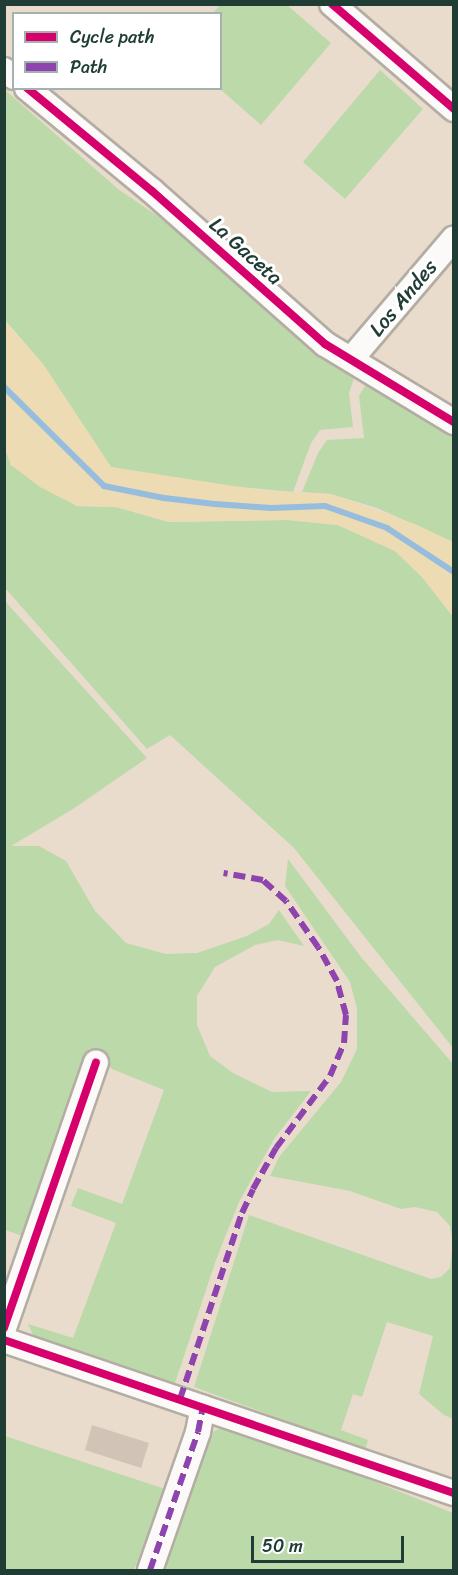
<!DOCTYPE html>
<html>
<head>
<meta charset="utf-8">
<style>
  body { margin:0 }
  #map { position:relative; width:458px; height:1575px; overflow:hidden; background:#e9dccd; font-family:Sriracha,sans-serif }
  div>[style] { position:absolute }
  .green>* { inset:0; background:#bcd9aa }
  .sand>* { inset:0; background:#ecdbb3 }
  .stream>* { height:6px; margin:-3px; padding:0 3px; transform-origin:3px; border-radius:3px; background:#96bdde }
  .building>* { inset:0; background:#d1c3b6 }
  .roads { filter:drop-shadow(2px 0 #b3ada3) drop-shadow(-2px 0 #b3ada3) drop-shadow(0 2px #b3ada3) drop-shadow(0 -2px #b3ada3) }
  .street>* { height:24px; margin:-12px; padding:0 12px; transform-origin:12px; border-radius:12px; background:#fcfaf8 }
  .quiet>* { height:6px; margin-top:-3px; transform-origin:0; background:repeating-linear-gradient(90deg,#8e44ad 0 12px,transparent 0 18px) }
  .cycleway>* { height:8px; margin:-4px; padding:0 4px; transform-origin:4px; border-radius:4px; background:#d6006c }
  span { translate:-50% -50%; white-space:nowrap; text-align:center; line-height:1.15; -webkit-text-stroke:6px #fff; paint-order:stroke }
  .street-label { font-size:21px; color:#1f3d34 }
  .frame { position:absolute; inset:0; border:6px solid #1f3d34; pointer-events:none }
  .legend { position:absolute; left:12px; top:12px; width:210px; height:78px; box-sizing:border-box; background:#fff; border:2px solid #a5b1ae; margin:0; padding:8px 10px; list-style:none; font-size:18px; color:#1f3d34 }
  .legend li { display:flex; align-items:center; gap:12px; height:30px }
  .legend b { width:30px; border:2px solid #a5b1ae }
  .scale { position:absolute; left:251px; top:1536px; width:153px; height:27px; box-sizing:border-box; border:3px solid #1f3d34; border-top:0; padding-left:8px; font-size:18px; line-height:21px; white-space:nowrap; color:#1f3d34; -webkit-text-stroke:4px #fff; paint-order:stroke }
</style>
</head>
<body>
<div id="map">
  <div class="green">
    <i style="clip-path:polygon(221px 4px,287px 5px,331px 43px,261px 125px,220px 89px,220px 14px,213px 13px)"></i>
    <i style="clip-path:polygon(380px 70px,423px 109px,345px 199px,303px 162px)"></i>
    <i style="clip-path:polygon(4px 89px,118px 189px,159px 217px,343px 368px,355px 375px,349px 393px,353px 427px,320px 430px,311px 443px,293px 492px,209px 484px,111px 467px,43px 364px,5px 320px)"></i>
    <i style="clip-path:polygon(367px 382px,453px 431px,453px 542px,377px 508px,331px 494px,302px 492px,318px 453px,327px 440px,364px 438px,359px 396px)"></i>
    <i style="clip-path:polygon(4px 446px,11px 465px,77px 506px,116px 507px,169px 522px,288px 520px,338px 525px,395px 551px,422px 577px,443px 602px,454px 617px,453px 1048px,294px 848px,170px 735px,147px 749px,5px 588px)"></i>
    <i style="clip-path:polygon(4px 600px,147px 758px,73px 809px,11px 846px,39px 846px,66px 861px,95px 911px,126px 943px,166px 954px,197px 953px,247px 936px,269px 924px,279px 910px,304px 946px,278px 940px,255px 945px,215px 967px,197px 996px,197px 1025px,210px 1056px,233px 1073px,272px 1092px,311px 1091px,274px 1139px,239px 1202px,216px 1260px,175px 1383px,34px 1337px,28px 1324px,73px 1338px,116px 1223px,71px 1206px,78px 1188px,122px 1204px,164px 1090px,112px 1069px,107px 1064px,109px 1055px,89px 1048px,23px 1236px,5px 1230px)"></i>
    <i style="clip-path:polygon(288px 859px,361px 957px,453px 1064px,453px 1243px,450px 1226px,437px 1212px,415px 1207px,401px 1209px,350px 1191px,270px 1176px,279px 1157px,341px 1082px,357px 1049px,357px 1009px,350px 982px,285px 886px)"></i>
    <i style="clip-path:polygon(249px 1215px,431px 1279px,441px 1277px,450px 1268px,453px 1243px,453px 1419px,444px 1415px,419px 1394px,433px 1336px,387px 1322px,362px 1397px,353px 1394px,341px 1430px,368px 1440px,365px 1450px,194px 1387px)"></i>
    <i style="clip-path:polygon(222px 1427px,248px 1431px,453px 1513px,453px 1570px,162px 1570px,209px 1434px)"></i>
    <i style="clip-path:polygon(5px 1436px,165px 1489px,134px 1570px,5px 1570px)"></i>
  </div>
  <div class="sand">
    <i style="clip-path:polygon(4px 320px,43px 364px,111px 467px,259px 490px,331px 494px,415px 524px,453px 542px,453px 617px,422px 577px,395px 551px,338px 525px,288px 520px,169px 522px,116px 507px,77px 506px,40px 487px,11px 465px,5px 446px)"></i>
  </div>
  <div class="stream">
    <i style="left:4px;top:387px;width:141px;rotate:44.7deg"></i>
    <i style="left:104px;top:486px;width:61px;rotate:11.3deg"></i>
    <i style="left:164px;top:498px;width:51px;rotate:6.7deg"></i>
    <i style="left:215px;top:504px;width:56px;rotate:4.1deg"></i>
    <i style="left:271px;top:508px;width:54px;rotate:-2.1deg"></i>
    <i style="left:325px;top:506px;width:66px;rotate:19.5deg"></i>
    <i style="left:387px;top:528px;width:80px;rotate:33.3deg"></i>
  </div>
  <div class="building">
    <i style="clip-path:polygon(92px 1425px,149px 1443px,141px 1468px,85px 1450px)"></i>
  </div>
  <div class="roads">
    <div class="street">
      <i style="left:332px;top:4px;width:161px;rotate:40.7deg"></i>
      <i style="left:4px;top:70px;width:12px;rotate:35deg"></i>
      <i style="left:27px;top:88px;width:162px;rotate:39.5deg"></i>
      <i style="left:152px;top:191px;width:231px;rotate:41.5deg"></i>
      <i style="left:325px;top:344px;width:151px;rotate:31.2deg"></i>
      <i style="left:352px;top:358px;width:157px;rotate:-49.6deg"></i>
      <i style="left:4px;top:1328px;width:281px;rotate:-70.9deg"></i>
      <i style="left:4px;top:1340px;width:475px;rotate:18.8deg"></i>
      <i style="left:150px;top:1570px;width:146px;rotate:-70.8deg"></i>
      <i style="left:198px;top:1432px;width:25px;rotate:-79deg"></i>
    </div>
  </div>
  <div class="quiet">
    <i style="left:180px;top:1399px;width:196px;rotate:-71.6deg"></i>
    <i style="left:242px;top:1213px;width:26px;rotate:-65deg"></i>
    <i style="left:253px;top:1189px;width:47px;rotate:-60.7deg"></i>
    <i style="left:276px;top:1148px;width:90px;rotate:-53.1deg"></i>
    <i style="left:330px;top:1076px;width:36px;rotate:-67deg"></i>
    <i style="left:344px;top:1043px;width:28px;rotate:-86deg"></i>
    <i style="left:346px;top:1015px;width:35px;rotate:-105deg"></i>
    <i style="left:337px;top:981px;width:39px;rotate:-119deg"></i>
    <i style="left:318px;top:947px;width:56px;rotate:-124.8deg"></i>
    <i style="left:286px;top:901px;width:31px;rotate:-138deg"></i>
    <i style="left:263px;top:880px;width:40px;rotate:-170deg"></i>
    <i style="left:150px;top:1570px;width:146px;rotate:-70.8deg"></i>
    <i style="left:198px;top:1432px;width:25px;rotate:-79deg"></i>
  </div>
  <div class="cycleway">
    <i style="left:332px;top:4px;width:161px;rotate:40.7deg"></i>
    <i style="left:27px;top:88px;width:162px;rotate:39.5deg"></i>
    <i style="left:152px;top:191px;width:231px;rotate:41.5deg"></i>
    <i style="left:325px;top:344px;width:151px;rotate:31.2deg"></i>
    <i style="left:4px;top:1328px;width:281px;rotate:-70.9deg"></i>
    <i style="left:4px;top:1340px;width:475px;rotate:18.8deg"></i>
  </div>
  <div class="street-label">
    <span style="left:246px;top:251px;rotate:42deg">La Gaceta</span>
    <span style="left:403px;top:298px;rotate:-50deg">Los Andes</span>
  </div>
  <div class="frame"></div>
  <ul class="legend">
  <li><b style="height:8px;background:#d6006c"></b>Cycle path</li>
  <li><b style="height:8px;background:#8e44ad"></b>Path</li>
  </ul>
  <div class="scale">50 m</div>
</div>
</body>
</html>
